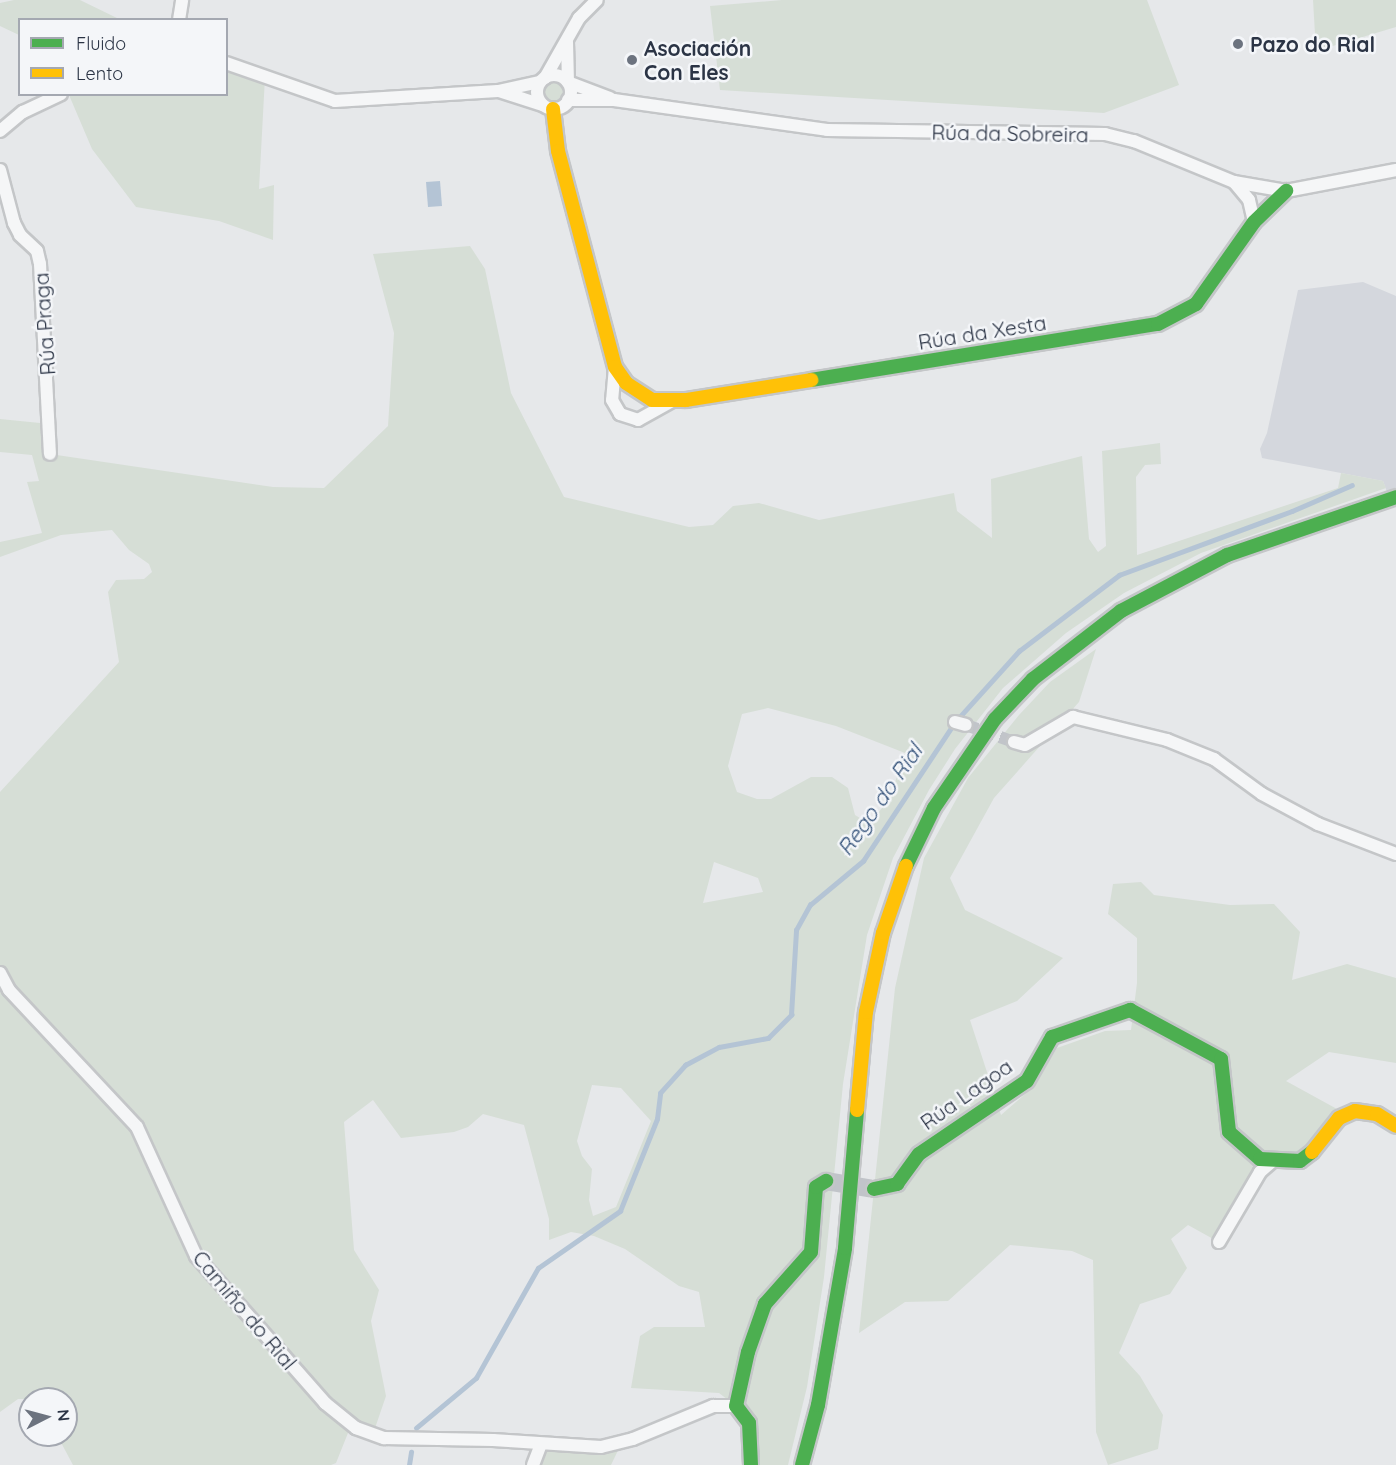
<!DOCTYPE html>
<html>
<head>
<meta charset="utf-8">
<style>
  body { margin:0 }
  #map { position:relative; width:1396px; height:1465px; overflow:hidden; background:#e6e8ea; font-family:Quicksand,sans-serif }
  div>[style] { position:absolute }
  .built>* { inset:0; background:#d4d7dd }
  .green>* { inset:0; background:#d6ded6 }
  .round { border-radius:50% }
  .water>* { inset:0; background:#b4c4d5 }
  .stream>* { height:4.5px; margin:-2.25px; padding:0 2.25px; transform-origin:2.25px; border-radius:2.25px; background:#b4c4d5 }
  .street-tunnel>* { height:12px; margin-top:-6px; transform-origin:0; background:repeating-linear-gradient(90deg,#c1c4c9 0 12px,transparent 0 18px) }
  .secondary-tunnel>* { height:18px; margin-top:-9px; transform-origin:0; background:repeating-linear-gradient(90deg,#c1c4c9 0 18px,transparent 0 27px) }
  .roads { filter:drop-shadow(2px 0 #c4c6c8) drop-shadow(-2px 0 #c4c6c8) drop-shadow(0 2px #c4c6c8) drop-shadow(0 -2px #c4c6c8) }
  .street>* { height:12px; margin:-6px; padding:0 6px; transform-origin:6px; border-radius:6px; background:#f5f6f7 }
  .street>.ring { margin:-6px; padding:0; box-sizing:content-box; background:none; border:12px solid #f5f6f7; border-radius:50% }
  .fast>* { height:14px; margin:-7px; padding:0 7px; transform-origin:7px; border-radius:7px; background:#4caf50 }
  .slow>* { height:14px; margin:-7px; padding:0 7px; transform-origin:7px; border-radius:7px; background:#ffc107 }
  .dots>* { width:16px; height:16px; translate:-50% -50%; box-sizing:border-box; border:3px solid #f4f6f9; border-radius:50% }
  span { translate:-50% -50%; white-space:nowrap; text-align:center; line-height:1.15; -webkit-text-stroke:5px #f4f6f9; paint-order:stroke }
  .poi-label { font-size:21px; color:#2b3445; font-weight:700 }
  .left { translate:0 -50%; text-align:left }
  .street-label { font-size:21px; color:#2b3445 }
  .water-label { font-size:22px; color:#34527a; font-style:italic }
  .legend { position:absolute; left:18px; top:18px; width:210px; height:78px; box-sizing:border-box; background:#f4f6f9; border:2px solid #a4a8b1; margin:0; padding:8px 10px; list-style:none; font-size:18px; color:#2b3445 }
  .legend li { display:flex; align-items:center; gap:12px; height:30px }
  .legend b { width:30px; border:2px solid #a4a8b1 }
  .north { position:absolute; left:18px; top:1387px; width:60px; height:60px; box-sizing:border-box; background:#f4f6f9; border:2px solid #a4a8b1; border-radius:50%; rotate:84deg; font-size:16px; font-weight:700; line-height:24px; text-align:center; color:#2b3445 }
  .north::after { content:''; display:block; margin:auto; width:21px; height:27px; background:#6c737f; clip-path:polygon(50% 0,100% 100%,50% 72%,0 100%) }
</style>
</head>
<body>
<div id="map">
  <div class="built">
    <i style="clip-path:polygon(1363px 282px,1396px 296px,1396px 497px,1390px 500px,1383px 481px,1262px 458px,1260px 449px,1267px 433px,1298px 290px)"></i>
  </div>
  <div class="green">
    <i style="clip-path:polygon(14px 0,80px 0,119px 19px,20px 20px,19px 35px,0 26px,0 3px)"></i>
    <i style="clip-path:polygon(782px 0,1147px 0,1179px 85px,1104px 113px,720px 90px,710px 6px)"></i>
    <i style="clip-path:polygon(1313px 0,1396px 0,1396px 27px,1316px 51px)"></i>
    <i style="clip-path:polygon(227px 63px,265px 77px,259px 189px,274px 185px,273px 240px,219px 221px,136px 207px,92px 149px,69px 95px,226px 94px)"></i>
    <i class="round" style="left:543px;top:82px;width:20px;height:20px"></i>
    <i style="clip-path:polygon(evenodd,470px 246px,485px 269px,511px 393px,564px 497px,689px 527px,713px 525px,733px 506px,759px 503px,819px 520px,954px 493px,957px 511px,992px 538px,991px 479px,1082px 456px,1089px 539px,1098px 552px,1106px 546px,1102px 451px,1160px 443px,1161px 464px,1145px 465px,1136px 477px,1137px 555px,1338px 488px,1341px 473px,1383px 481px,1386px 488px,1201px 553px,1124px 593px,1066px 633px,1003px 688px,955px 749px,929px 790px,893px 858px,867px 935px,843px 1084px,824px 1277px,807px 1387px,788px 1465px,751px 1465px,736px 1406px,719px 1393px,631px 1388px,640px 1336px,654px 1327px,705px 1327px,699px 1292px,679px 1286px,625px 1249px,594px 1236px,571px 1232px,549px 1240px,549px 1219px,524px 1125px,483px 1114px,468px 1127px,454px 1132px,401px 1138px,373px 1100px,344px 1122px,354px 1250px,379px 1290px,371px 1321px,386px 1396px,373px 1434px,348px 1433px,336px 1463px,331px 1465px,73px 1465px,57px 1435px,66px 1435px,66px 1399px,18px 1399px,0 1412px,0 792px,119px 662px,108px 592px,116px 580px,144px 579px,152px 572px,149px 564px,129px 550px,112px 530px,61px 535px,0 557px,0 542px,42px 533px,27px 482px,39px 481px,32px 455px,0 452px,0 419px,40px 423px,50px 454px,273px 487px,324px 488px,388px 426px,394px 333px,373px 254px,470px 246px,768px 708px,836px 726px,905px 753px,890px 797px,870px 824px,855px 815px,848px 788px,832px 777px,811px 777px,771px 799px,757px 799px,737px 792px,728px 766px,742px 714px,768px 708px,470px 246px,714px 862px,758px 878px,763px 892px,703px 903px,714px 862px,470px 246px,592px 1085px,621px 1088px,651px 1121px,616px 1207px,593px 1216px,589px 1200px,592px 1169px,582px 1156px,577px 1141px,592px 1085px)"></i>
    <i style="clip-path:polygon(1096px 649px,1079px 702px,994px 798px,950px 878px,965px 910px,1063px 958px,1017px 1001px,970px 1020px,1001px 1115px,1033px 1087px,1057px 1048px,1105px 1031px,1131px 1030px,1137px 983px,1137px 938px,1108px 914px,1113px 884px,1141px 882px,1154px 895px,1230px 905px,1274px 904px,1300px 932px,1292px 980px,1347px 964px,1396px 978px,1396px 1063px,1329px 1052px,1286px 1081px,1337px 1109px,1302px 1152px,1259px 1159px,1215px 1240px,1188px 1225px,1171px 1239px,1187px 1268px,1170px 1294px,1140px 1304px,1119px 1353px,1140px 1376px,1163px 1415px,1158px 1449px,1108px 1465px,1096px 1432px,1093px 1260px,1072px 1251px,1010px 1245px,948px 1301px,905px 1302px,859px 1333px,895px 988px,924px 858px,968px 778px,1019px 715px,1050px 682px)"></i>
    <i style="clip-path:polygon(622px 1442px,611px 1465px,533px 1465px,541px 1444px)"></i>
  </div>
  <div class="water">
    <i style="clip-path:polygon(440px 181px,442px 206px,428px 207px,426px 182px)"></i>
  </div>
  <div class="stream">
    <i style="left:416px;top:1428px;width:78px;rotate:-39.8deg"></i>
    <i style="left:476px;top:1378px;width:126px;rotate:-60.6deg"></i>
    <i style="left:538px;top:1268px;width:100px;rotate:-34.8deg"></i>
    <i style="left:620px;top:1211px;width:99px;rotate:-68.1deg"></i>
    <i style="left:657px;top:1119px;width:26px;rotate:-83deg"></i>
    <i style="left:660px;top:1093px;width:38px;rotate:-48deg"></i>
    <i style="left:685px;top:1065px;width:38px;rotate:-28deg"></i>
    <i style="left:719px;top:1047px;width:50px;rotate:-10.4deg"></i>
    <i style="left:768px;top:1038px;width:33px;rotate:-45deg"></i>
    <i style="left:791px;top:1015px;width:85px;rotate:-86.6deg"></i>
    <i style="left:796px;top:930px;width:29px;rotate:-61deg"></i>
    <i style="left:810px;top:905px;width:69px;rotate:-39.7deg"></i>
    <i style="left:863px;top:861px;width:167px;rotate:-56.5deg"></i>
    <i style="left:955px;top:722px;width:96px;rotate:-48deg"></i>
    <i style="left:1019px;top:651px;width:126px;rotate:-37.2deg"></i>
    <i style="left:1119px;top:575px;width:184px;rotate:-20.3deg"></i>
    <i style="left:1292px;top:511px;width:65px;rotate:-23.4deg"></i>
    <i style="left:409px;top:1465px;width:13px;rotate:-81deg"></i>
  </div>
  <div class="street-tunnel">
    <i style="left:966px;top:725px;width:51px;rotate:19.5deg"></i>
  </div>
  <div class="secondary-tunnel">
    <i style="left:826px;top:1181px;width:49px;rotate:9.5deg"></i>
  </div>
  <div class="roads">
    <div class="street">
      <i style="left:179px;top:20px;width:20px;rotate:-81deg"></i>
      <i style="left:567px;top:42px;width:40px;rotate:88.6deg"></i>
      <i style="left:568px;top:82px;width:45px;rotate:20.9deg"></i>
      <i style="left:226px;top:63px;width:115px;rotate:19.2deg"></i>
      <i style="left:335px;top:101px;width:163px;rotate:-3.5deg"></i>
      <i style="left:498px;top:91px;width:43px;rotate:-12.1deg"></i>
      <i class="ring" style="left:537px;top:75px;width:22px;height:22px"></i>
      <i style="left:545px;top:78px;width:69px;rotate:-60.5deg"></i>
      <i style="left:579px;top:18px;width:25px;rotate:-45deg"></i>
      <i style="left:499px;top:91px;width:45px;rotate:18deg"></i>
      <i style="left:568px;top:100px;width:46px"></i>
      <i style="left:614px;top:100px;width:215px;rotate:8deg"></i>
      <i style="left:827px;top:130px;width:278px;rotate:0.8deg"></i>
      <i style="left:1105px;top:134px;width:30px;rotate:14deg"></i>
      <i style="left:1134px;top:141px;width:108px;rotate:22.3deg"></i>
      <i style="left:1234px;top:182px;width:53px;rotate:9.8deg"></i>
      <i style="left:1286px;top:191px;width:112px;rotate:-10.8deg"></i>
      <i style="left:0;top:131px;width:30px;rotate:-40deg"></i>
      <i style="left:23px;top:112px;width:42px;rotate:-25.3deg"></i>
      <i style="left:0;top:170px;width:55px;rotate:75.2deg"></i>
      <i style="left:14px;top:223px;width:13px;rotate:63deg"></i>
      <i style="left:20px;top:235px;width:23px;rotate:43deg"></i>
      <i style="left:37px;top:251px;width:13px;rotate:77deg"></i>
      <i style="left:40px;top:264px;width:190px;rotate:87deg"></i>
      <i style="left:1234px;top:182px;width:23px;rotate:50deg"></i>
      <i style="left:1249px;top:200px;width:23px;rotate:77deg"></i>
      <i style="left:615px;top:367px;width:33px;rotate:95deg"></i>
      <i style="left:612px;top:400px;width:16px;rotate:60deg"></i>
      <i style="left:620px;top:414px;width:19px;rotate:18deg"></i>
      <i style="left:638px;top:420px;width:38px;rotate:-29deg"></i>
      <i style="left:955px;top:722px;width:11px;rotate:15deg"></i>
      <i style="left:1014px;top:742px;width:11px;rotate:15deg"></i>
      <i style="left:1025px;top:745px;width:56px;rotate:-30.3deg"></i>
      <i style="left:1073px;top:717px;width:97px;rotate:13.7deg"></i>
      <i style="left:1167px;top:740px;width:51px;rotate:22deg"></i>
      <i style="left:1214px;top:759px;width:59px;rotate:36.1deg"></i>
      <i style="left:1262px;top:794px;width:64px;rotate:28.2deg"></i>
      <i style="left:1318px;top:824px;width:84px;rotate:21deg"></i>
      <i style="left:0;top:973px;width:19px;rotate:62deg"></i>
      <i style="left:9px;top:990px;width:187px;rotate:46.9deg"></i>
      <i style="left:137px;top:1127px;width:142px;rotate:65.4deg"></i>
      <i style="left:196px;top:1256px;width:196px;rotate:48.7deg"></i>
      <i style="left:325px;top:1403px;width:40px;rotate:39deg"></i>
      <i style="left:356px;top:1428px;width:30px;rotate:20deg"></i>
      <i style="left:384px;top:1438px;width:109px;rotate:1.1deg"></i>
      <i style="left:493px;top:1440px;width:108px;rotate:3.7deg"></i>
      <i style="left:601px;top:1447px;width:33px;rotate:-14deg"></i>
      <i style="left:633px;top:1439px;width:87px;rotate:-22.4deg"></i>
      <i style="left:713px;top:1406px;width:23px"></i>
      <i style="left:1219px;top:1242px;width:81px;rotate:-59.6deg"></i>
      <i style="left:1260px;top:1172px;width:18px;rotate:-41deg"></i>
      <i style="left:533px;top:1465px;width:22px;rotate:-69deg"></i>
    </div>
    <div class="fast">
      <i style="left:811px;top:380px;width:351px;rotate:-9.2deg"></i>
      <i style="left:1158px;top:324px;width:43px;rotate:-27.8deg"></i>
      <i style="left:1196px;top:304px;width:100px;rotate:-54.7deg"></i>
      <i style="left:1254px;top:222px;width:45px;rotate:-44.1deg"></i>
      <i style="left:906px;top:866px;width:64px;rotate:-64.2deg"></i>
      <i style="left:934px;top:808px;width:108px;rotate:-55.6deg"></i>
      <i style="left:995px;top:719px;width:55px;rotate:-46.5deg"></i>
      <i style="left:1033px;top:679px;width:111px;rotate:-37.7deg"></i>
      <i style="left:1121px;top:611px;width:120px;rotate:-27.8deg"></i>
      <i style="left:1227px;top:555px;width:179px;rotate:-18.9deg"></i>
      <i style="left:874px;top:1189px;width:24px;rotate:-12deg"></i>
      <i style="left:897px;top:1184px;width:37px;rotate:-54deg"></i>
      <i style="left:919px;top:1154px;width:130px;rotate:-34.1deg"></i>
      <i style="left:1027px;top:1081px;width:51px;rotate:-60.4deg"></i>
      <i style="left:1052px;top:1037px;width:83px;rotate:-19.1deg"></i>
      <i style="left:1130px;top:1010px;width:103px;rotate:28.3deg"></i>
      <i style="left:1221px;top:1059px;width:73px;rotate:83.7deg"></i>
      <i style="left:1229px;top:1132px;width:41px;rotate:41.1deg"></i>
      <i style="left:1260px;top:1159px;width:40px;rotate:2.9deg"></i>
      <i style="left:1300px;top:1161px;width:15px;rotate:-37deg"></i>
      <i style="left:751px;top:1465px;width:42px;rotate:-92.7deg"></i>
      <i style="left:749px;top:1423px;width:21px;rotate:-127deg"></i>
      <i style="left:736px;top:1406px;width:55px;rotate:-77.5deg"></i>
      <i style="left:748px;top:1352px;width:51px;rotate:-70.5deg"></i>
      <i style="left:765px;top:1304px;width:69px;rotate:-48.5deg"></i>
      <i style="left:811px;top:1252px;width:65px;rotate:-85.6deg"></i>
      <i style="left:816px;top:1187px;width:12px;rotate:-31deg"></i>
      <i style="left:802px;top:1465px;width:62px;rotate:-75.1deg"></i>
      <i style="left:818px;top:1405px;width:159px;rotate:-80.2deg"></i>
      <i style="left:845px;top:1248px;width:139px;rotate:-85deg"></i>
    </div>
    <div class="slow">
      <i style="left:553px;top:109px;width:42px;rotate:83.2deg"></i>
      <i style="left:558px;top:151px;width:223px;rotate:75.2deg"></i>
      <i style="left:615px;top:367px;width:19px;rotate:55deg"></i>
      <i style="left:626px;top:383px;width:31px;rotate:33deg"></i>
      <i style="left:652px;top:400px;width:34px"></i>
      <i style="left:686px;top:400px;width:127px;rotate:-9.1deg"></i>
      <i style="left:857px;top:1110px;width:98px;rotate:-84.8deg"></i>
      <i style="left:866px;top:1012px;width:81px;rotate:-77.9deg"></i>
      <i style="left:883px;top:933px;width:71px;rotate:-71.1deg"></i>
      <i style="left:1312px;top:1152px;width:43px;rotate:-51.5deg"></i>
      <i style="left:1339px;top:1118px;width:17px;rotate:-24deg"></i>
      <i style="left:1355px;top:1111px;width:22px;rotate:8deg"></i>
      <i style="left:1377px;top:1114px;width:22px;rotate:32deg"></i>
    </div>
  </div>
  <div class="dots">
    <i style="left:1238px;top:44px;background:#6c737f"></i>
    <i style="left:632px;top:60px;background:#6c737f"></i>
  </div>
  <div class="poi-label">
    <span class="left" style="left:1250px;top:44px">Pazo do Rial</span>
    <span class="left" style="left:644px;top:60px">Asociación<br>Con Eles</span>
  </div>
  <div class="street-label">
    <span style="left:1010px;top:133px;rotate:1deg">Rúa da Sobreira</span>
    <span style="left:44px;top:324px;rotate:-94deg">Rúa Praga</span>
    <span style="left:982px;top:332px;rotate:-9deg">Rúa da Xesta</span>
    <span style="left:966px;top:1094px;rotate:-35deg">Rúa Lagoa</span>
    <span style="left:245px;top:1310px;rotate:50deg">Camiño do Rial</span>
  </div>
  <div class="water-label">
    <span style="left:880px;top:800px;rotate:-55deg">Rego do Rial</span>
  </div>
  <ul class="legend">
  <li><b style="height:8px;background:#4caf50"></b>Fluido</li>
  <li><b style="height:8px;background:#ffc107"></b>Lento</li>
  </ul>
  <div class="north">N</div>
</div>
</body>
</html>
